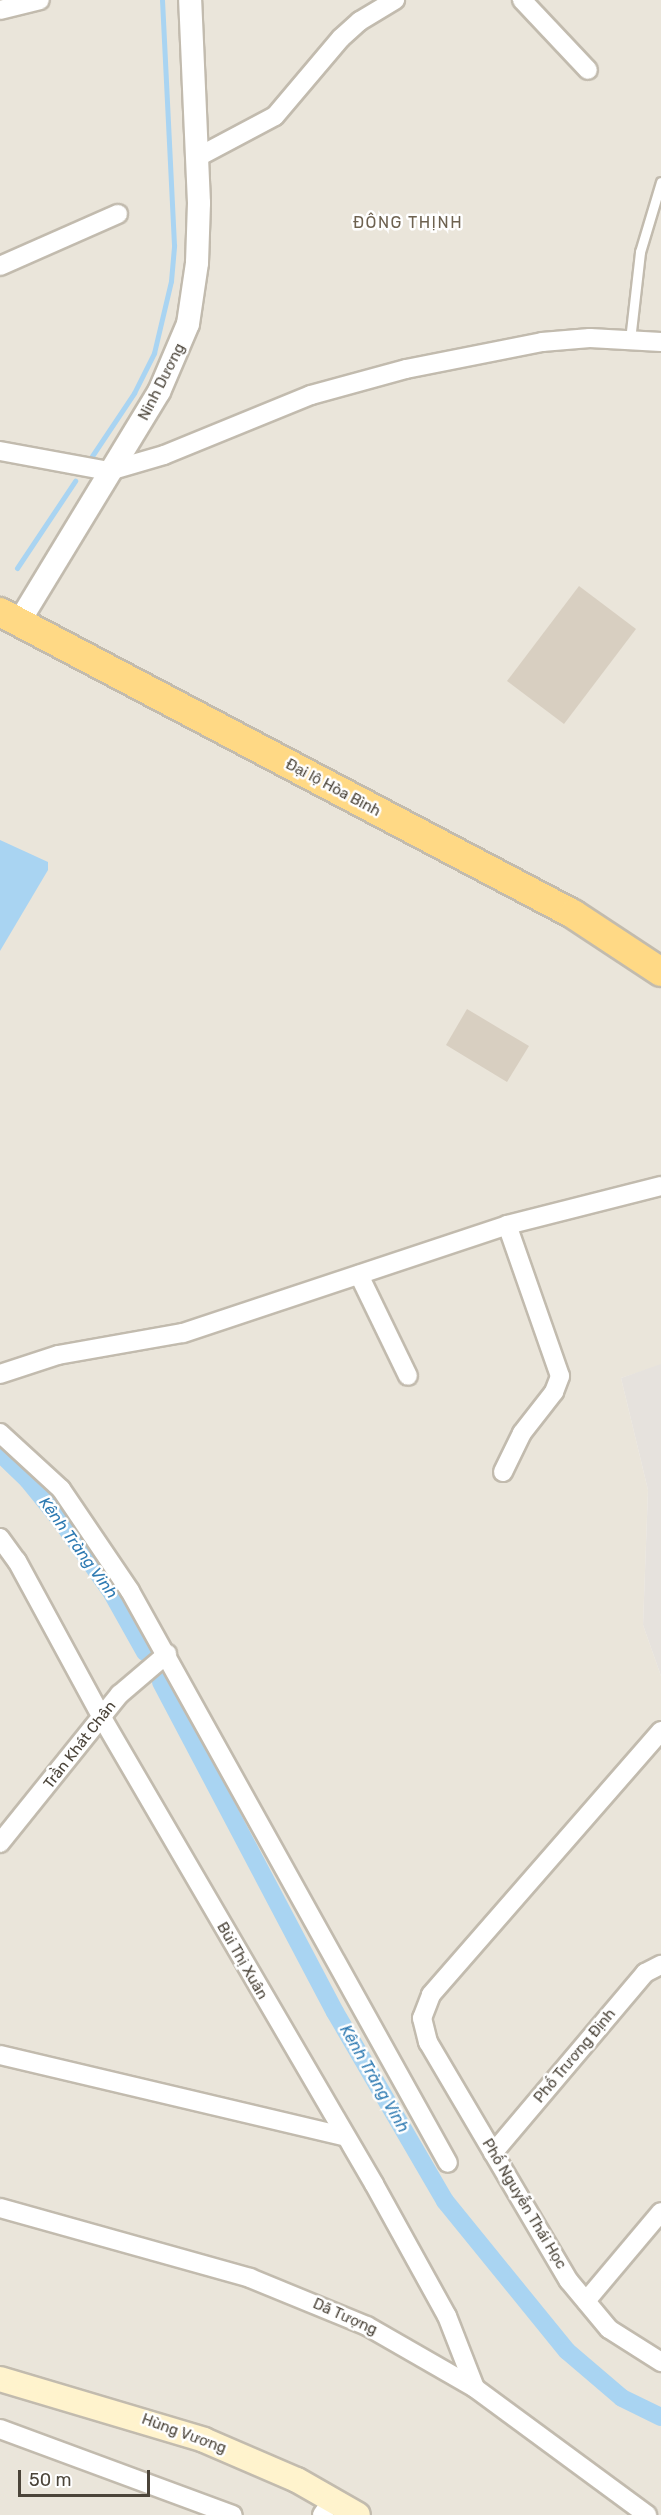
<!DOCTYPE html>
<html>
<head>
<meta charset="utf-8">
<style>
  body { margin:0 }
  #map { position:relative; width:661px; height:2515px; overflow:hidden; background:#f6f3ec; font-family:Rubik,sans-serif }
  div>[style] { position:absolute }
  .residential>* { inset:0; background:#eae5da }
  .industrial>* { inset:0; background:#e6e2dd }
  .water>* { inset:0; background:#a9d4f2 }
  .stream>* { height:5px; margin:-2.5px; padding:0 2.5px; transform-origin:2.5px; border-radius:2.5px; background:#a9d4f2 }
  .canal>* { height:18px; margin:-9px; padding:0 9px; transform-origin:9px; border-radius:9px; background:#a9d4f2 }
  .building>* { inset:0; background:#d8cfc1 }
  .roads { filter:drop-shadow(2px 0 #c2bbae) drop-shadow(-2px 0 #c2bbae) drop-shadow(0 2px #c2bbae) drop-shadow(0 -2px #c2bbae) }
  .service>* { height:9px; margin:-4.5px; padding:0 4.5px; transform-origin:4.5px; border-radius:4.5px; background:#fff }
  .minor>* { height:18px; margin:-9px; padding:0 9px; transform-origin:9px; border-radius:9px; background:#fff }
  .tertiary>* { height:22px; margin:-11px; padding:0 11px; transform-origin:11px; border-radius:11px; background:#fff }
  .secondary>* { height:24px; margin:-12px; padding:0 12px; transform-origin:12px; border-radius:12px; background:#fff3cd }
  .trunk>* { height:28px; margin:-14px; padding:0 14px; transform-origin:14px; border-radius:14px; background:#ffd985 }
  span { translate:-50% -50%; white-space:nowrap; text-align:center; line-height:1.15; -webkit-text-stroke:5px #fff; paint-order:stroke }
  .street-label { font-size:15px; color:#4b4439 }
  .neighbourhood-label { font-size:16px; color:#6e6250; letter-spacing:1.5px }
  .water-label { font-size:16px; color:#2e7ab2; font-style:italic }
  .scale { position:absolute; left:18px; top:2470px; width:132px; height:27px; box-sizing:border-box; border:3px solid #4b4439; border-top:0; padding-left:8px; font-size:18px; line-height:21px; white-space:nowrap; color:#4b4439; -webkit-text-stroke:4px #fff; paint-order:stroke }
</style>
</head>
<body>
<div id="map">
  <div class="residential">
    <i style="clip-path:polygon(0 0,661px 0,661px 1365px,621px 1378px,648px 1490px,643px 1625px,661px 1676px,661px 2515px,0 2515px)"></i>
  </div>
  <div class="industrial">
    <i style="clip-path:polygon(661px 1364px,661px 1676px,643px 1625px,648px 1490px,621px 1378px)"></i>
  </div>
  <div class="water">
    <i style="clip-path:polygon(0 840px,48px 862px,48px 870px,0 951px)"></i>
  </div>
  <div class="stream">
    <i style="left:92px;top:456px;width:76px;rotate:-56.3deg"></i>
    <i style="left:134px;top:393px;width:45px;rotate:-63.4deg"></i>
    <i style="left:154px;top:353px;width:74px;rotate:-76.7deg"></i>
    <i style="left:171px;top:281px;width:36px;rotate:-85deg"></i>
    <i style="left:174px;top:245px;width:245px;rotate:-92.8deg"></i>
    <i style="left:17px;top:568px;width:105px;rotate:-56.3deg"></i>
  </div>
  <div class="canal">
    <i style="left:0;top:1453px;width:39px;rotate:44deg"></i>
    <i style="left:28px;top:1480px;width:54px;rotate:51deg"></i>
    <i style="left:62px;top:1522px;width:87px;rotate:54.8deg"></i>
    <i style="left:112px;top:1593px;width:68px;rotate:60.8deg"></i>
    <i style="left:161px;top:1682px;width:373px;rotate:62.2deg"></i>
    <i style="left:335px;top:2012px;width:219px;rotate:59.8deg"></i>
    <i style="left:445px;top:2201px;width:193px;rotate:50.9deg"></i>
    <i style="left:567px;top:2351px;width:72px;rotate:40.5deg"></i>
    <i style="left:622px;top:2398px;width:43px;rotate:26deg"></i>
  </div>
  <div class="building">
    <i style="clip-path:polygon(579px 586px,636px 629px,564px 724px,507px 681px)"></i>
    <i style="clip-path:polygon(467px 1009px,529px 1046px,507px 1082px,446px 1045px)"></i>
  </div>
  <div class="roads">
    <div class="service">
      <i style="left:630px;top:340px;width:89px;rotate:-83.5deg"></i>
      <i style="left:640px;top:252px;width:73px;rotate:-73.3deg"></i>
    </div>
    <div class="minor">
      <i style="left:522px;top:0;width:96px;rotate:46.7deg"></i>
      <i style="left:0;top:10px;width:41px;rotate:-14deg"></i>
      <i style="left:196px;top:158px;width:89px;rotate:-28deg"></i>
      <i style="left:275px;top:116px;width:102px;rotate:-49.8deg"></i>
      <i style="left:341px;top:38px;width:25px;rotate:-42deg"></i>
      <i style="left:360px;top:21px;width:41px;rotate:-31deg"></i>
      <i style="left:0;top:266px;width:129px;rotate:-23.8deg"></i>
      <i style="left:0;top:451px;width:111px;rotate:10.4deg"></i>
      <i style="left:109px;top:471px;width:57px;rotate:-16.2deg"></i>
      <i style="left:164px;top:455px;width:159px;rotate:-22.2deg"></i>
      <i style="left:311px;top:395px;width:98px;rotate:-15.3deg"></i>
      <i style="left:406px;top:369px;width:139px;rotate:-11.2deg"></i>
      <i style="left:542px;top:342px;width:48px;rotate:-4.8deg"></i>
      <i style="left:590px;top:338px;width:71px;rotate:3.2deg"></i>
      <i style="left:359px;top:1275px;width:112px;rotate:64.1deg"></i>
      <i style="left:0;top:1374px;width:61px;rotate:-18.1deg"></i>
      <i style="left:58px;top:1355px;width:127px;rotate:-10deg"></i>
      <i style="left:183px;top:1333px;width:342px;rotate:-18.4deg"></i>
      <i style="left:507px;top:1225px;width:159px;rotate:-14.2deg"></i>
      <i style="left:0;top:1433px;width:83px;rotate:42.6deg"></i>
      <i style="left:61px;top:1489px;width:123px;rotate:55.9deg"></i>
      <i style="left:130px;top:1591px;width:654px;rotate:60.93deg"></i>
      <i style="left:503px;top:1472px;width:43px;rotate:-64deg"></i>
      <i style="left:522px;top:1433px;width:52px;rotate:-52deg"></i>
      <i style="left:554px;top:1392px;width:17px;rotate:-69deg"></i>
      <i style="left:560px;top:1376px;width:160px;rotate:-109.3deg"></i>
      <i style="left:0;top:1538px;width:29px;rotate:54deg"></i>
      <i style="left:17px;top:1561px;width:176px;rotate:61.5deg"></i>
      <i style="left:101px;top:1716px;width:542px;rotate:59.74deg"></i>
      <i style="left:374px;top:2184px;width:151px;rotate:61.1deg"></i>
      <i style="left:447px;top:2316px;width:77px;rotate:68.7deg"></i>
      <i style="left:661px;top:1731px;width:350px;rotate:131.1deg"></i>
      <i style="left:431px;top:1995px;width:25px;rotate:111deg"></i>
      <i style="left:422px;top:2018px;width:25px;rotate:76deg"></i>
      <i style="left:428px;top:2042px;width:277px;rotate:59.5deg"></i>
      <i style="left:569px;top:2281px;width:62px;rotate:50.2deg"></i>
      <i style="left:609px;top:2329px;width:62px;rotate:32.4deg"></i>
      <i style="left:0;top:1843px;width:191px;rotate:-51.2deg"></i>
      <i style="left:120px;top:1694px;width:62px;rotate:-40.4deg"></i>
      <i style="left:0;top:2055px;width:352px;rotate:13.3deg"></i>
      <i style="left:493px;top:2153px;width:236px;rotate:-49.8deg"></i>
      <i style="left:645px;top:1973px;width:18px;rotate:-27deg"></i>
      <i style="left:0;top:2208px;width:260px;rotate:15.6deg"></i>
      <i style="left:250px;top:2278px;width:126px;rotate:22.3deg"></i>
      <i style="left:367px;top:2326px;width:125px;rotate:29.9deg"></i>
      <i style="left:475px;top:2388px;width:214px;rotate:36.4deg"></i>
      <i style="left:586px;top:2301px;width:116px;rotate:-49.9deg"></i>
      <i style="left:0;top:2429px;width:248px;rotate:20.3deg"></i>
      <i style="left:322px;top:2515px;width:19px;rotate:-55deg"></i>
    </div>
    <div class="tertiary">
      <i style="left:19px;top:622px;width:269px;rotate:-58.7deg"></i>
      <i style="left:159px;top:392px;width:74px;rotate:-66.9deg"></i>
      <i style="left:188px;top:324px;width:62px;rotate:-81.6deg"></i>
      <i style="left:197px;top:263px;width:60px;rotate:-88.1deg"></i>
      <i style="left:199px;top:203px;width:203px;rotate:-92.5deg"></i>
    </div>
    <div class="secondary">
      <i style="left:0;top:2379px;width:213px;rotate:16.6deg"></i>
      <i style="left:204px;top:2440px;width:101px;rotate:23.3deg"></i>
      <i style="left:297px;top:2480px;width:70px;rotate:29.8deg"></i>
    </div>
    <div class="trunk">
      <i style="left:0;top:612px;width:648px;rotate:27.79deg"></i>
      <i style="left:573px;top:914px;width:105px;rotate:33.4deg"></i>
    </div>
  </div>
  <div class="street-label">
    <span style="left:162px;top:382px;rotate:-63deg">Ninh Dương</span>
    <span style="left:333px;top:788px;rotate:28deg">Đại lộ Hòa Bình</span>
    <span style="left:80px;top:1745px;rotate:-52deg">Trần Khát Chân</span>
    <span style="left:242px;top:1961px;rotate:60deg">Bùi Thị Xuân</span>
    <span style="left:575px;top:2056px;rotate:-50deg">Phố Trương Định</span>
    <span style="left:524px;top:2204px;rotate:59deg">Phố Nguyễn Thái Học</span>
    <span style="left:345px;top:2317px;rotate:24deg">Dã Tượng</span>
    <span style="left:184px;top:2434px;rotate:20deg">Hùng Vương</span>
  </div>
  <div class="neighbourhood-label">
    <span style="left:408px;top:223px">ĐÔNG THỊNH</span>
  </div>
  <div class="water-label">
    <span style="left:78px;top:1548px;rotate:54deg">Kênh Tràng Vinh</span>
    <span style="left:374px;top:2079px;rotate:60deg">Kênh Tràng Vinh</span>
  </div>
  <div class="scale">50 m</div>
</div>
</body>
</html>
